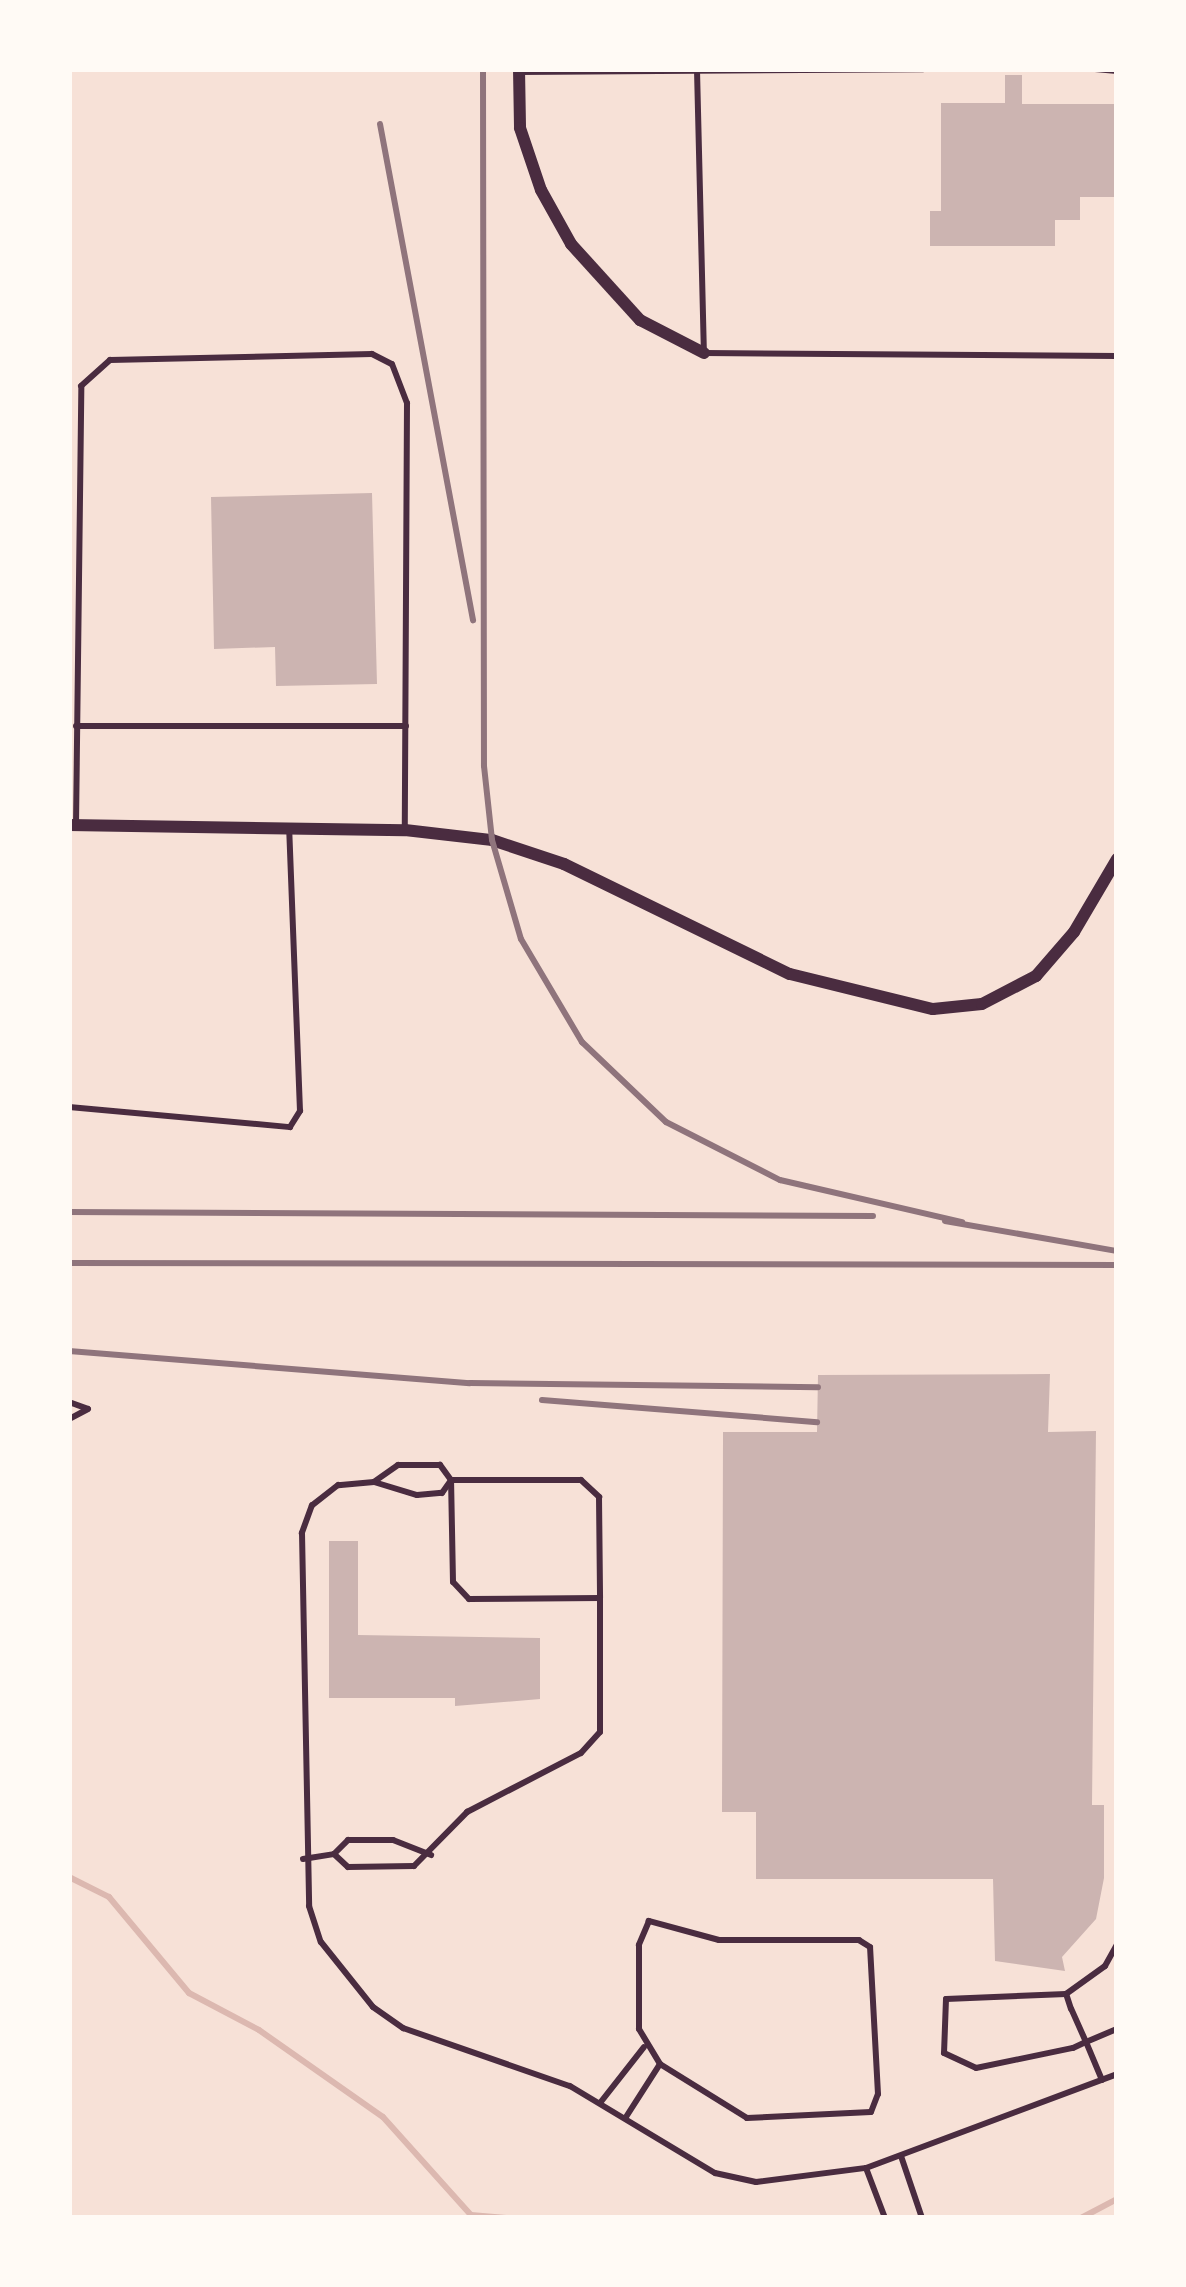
<!DOCTYPE html>
<html>
<head>
<meta charset="utf-8">
<style>
  body { margin:0 }
  #map { position:relative; width:1186px; height:2287px; overflow:hidden; background:#f7e1d7; font-family:Signika,sans-serif }
  div>[style] { position:absolute }
  .stream>* { height:6px; margin:-3px; padding:0 3px; transform-origin:3px; border-radius:3px; background:#dcb8b0 }
  .building>* { inset:0; background:#ccb4b1 }
  .service>* { height:6px; margin:-3px; padding:0 3px; transform-origin:3px; border-radius:3px; background:#4a2c40 }
  .minor>* { height:12px; margin:-6px; padding:0 6px; transform-origin:6px; border-radius:6px; background:#4a2c40 }
  .rail>* { height:6px; margin:-3px; padding:0 3px; transform-origin:3px; border-radius:3px; background:#8f747c }
  span { translate:-50% -50%; white-space:nowrap; text-align:center; line-height:1.15; -webkit-text-stroke:9px #fffaf5; paint-order:stroke }
  .frame { position:absolute; inset:0; border:72px solid #fffaf5; pointer-events:none }
</style>
</head>
<body>
<div id="map">
  <div class="stream">
    <i style="left:69px;top:1877px;width:45px;rotate:26.6deg"></i>
    <i style="left:109px;top:1897px;width:125px;rotate:50.2deg"></i>
    <i style="left:189px;top:1993px;width:79px;rotate:27.9deg"></i>
    <i style="left:259px;top:2030px;width:151px;rotate:35.1deg"></i>
    <i style="left:383px;top:2117px;width:132px;rotate:48.1deg"></i>
    <i style="left:471px;top:2215px;width:38px;rotate:5deg"></i>
    <i style="left:561px;top:2218px;width:23px"></i>
    <i style="left:1081px;top:2218px;width:41px;rotate:-27.8deg"></i>
  </div>
  <div class="building">
    <i style="clip-path:polygon(1005px 75px,1022px 75px,1022px 104px,1117px 104px,1117px 197px,1080px 197px,1080px 220px,1055px 220px,1055px 246px,930px 246px,930px 211px,941px 211px,941px 103px,1005px 103px)"></i>
    <i style="clip-path:polygon(372px 493px,377px 684px,276px 686px,275px 647px,214px 649px,211px 497px)"></i>
    <i style="clip-path:polygon(1050px 1374px,1048px 1432px,1096px 1431px,1092px 1805px,1104px 1805px,1104px 1878px,1096px 1919px,1062px 1957px,1065px 1971px,995px 1961px,993px 1879px,756px 1879px,756px 1812px,722px 1812px,723px 1432px,817px 1432px,818px 1375px)"></i>
    <i style="clip-path:polygon(329px 1541px,358px 1541px,358px 1635px,540px 1638px,540px 1699px,455px 1706px,455px 1698px,329px 1698px)"></i>
  </div>
  <div class="service">
    <i style="left:1095px;top:69px;width:22px;rotate:5deg"></i>
    <i style="left:697px;top:70px;width:283px;rotate:88.6deg"></i>
    <i style="left:704px;top:353px;width:413px;rotate:0.4deg"></i>
    <i style="left:519px;top:72px;width:404px;rotate:-0.4deg"></i>
    <i style="left:76px;top:726px;width:330px"></i>
    <i style="left:76px;top:825px;width:439px;rotate:-89.3deg"></i>
    <i style="left:81px;top:386px;width:39px;rotate:-42deg"></i>
    <i style="left:110px;top:360px;width:262px;rotate:-1.3deg"></i>
    <i style="left:372px;top:354px;width:22px;rotate:27deg"></i>
    <i style="left:392px;top:364px;width:42px;rotate:69deg"></i>
    <i style="left:407px;top:403px;width:427px;rotate:90.3deg"></i>
    <i style="left:69px;top:1107px;width:222px;rotate:5.2deg"></i>
    <i style="left:290px;top:1127px;width:19px;rotate:-58deg"></i>
    <i style="left:300px;top:1111px;width:283px;rotate:-92.2deg"></i>
    <i style="left:69px;top:1402px;width:20px;rotate:20deg"></i>
    <i style="left:88px;top:1409px;width:21px;rotate:152deg"></i>
    <i style="left:451px;top:1480px;width:130px"></i>
    <i style="left:581px;top:1480px;width:25px;rotate:43deg"></i>
    <i style="left:599px;top:1497px;width:101px;rotate:89.4deg"></i>
    <i style="left:600px;top:1598px;width:131px;rotate:179.6deg"></i>
    <i style="left:469px;top:1599px;width:23px;rotate:-133deg"></i>
    <i style="left:453px;top:1582px;width:102px;rotate:-91.1deg"></i>
    <i style="left:374px;top:1482px;width:45px;rotate:16.8deg"></i>
    <i style="left:417px;top:1495px;width:25px;rotate:-5deg"></i>
    <i style="left:442px;top:1493px;width:16px;rotate:-55deg"></i>
    <i style="left:451px;top:1480px;width:19px;rotate:-126deg"></i>
    <i style="left:440px;top:1465px;width:42px;rotate:180deg"></i>
    <i style="left:398px;top:1465px;width:29px;rotate:145deg"></i>
    <i style="left:374px;top:1482px;width:36px;rotate:175deg"></i>
    <i style="left:338px;top:1485px;width:33px;rotate:142deg"></i>
    <i style="left:312px;top:1505px;width:30px;rotate:110deg"></i>
    <i style="left:302px;top:1533px;width:373px;rotate:88.9deg"></i>
    <i style="left:309px;top:1906px;width:38px;rotate:72deg"></i>
    <i style="left:321px;top:1942px;width:83px;rotate:51.3deg"></i>
    <i style="left:373px;top:2007px;width:37px;rotate:35deg"></i>
    <i style="left:403px;top:2028px;width:177px;rotate:19.2deg"></i>
    <i style="left:570px;top:2086px;width:169px;rotate:31deg"></i>
    <i style="left:715px;top:2173px;width:42px;rotate:12.4deg"></i>
    <i style="left:756px;top:2182px;width:111px;rotate:-7.3deg"></i>
    <i style="left:866px;top:2168px;width:268px;rotate:-20.5deg"></i>
    <i style="left:334px;top:1854px;width:19px;rotate:43deg"></i>
    <i style="left:348px;top:1867px;width:66px;rotate:-0.9deg"></i>
    <i style="left:414px;top:1866px;width:76px;rotate:-45.5deg"></i>
    <i style="left:467px;top:1812px;width:128px;rotate:-27.4deg"></i>
    <i style="left:581px;top:1753px;width:28px;rotate:-48deg"></i>
    <i style="left:600px;top:1732px;width:134px;rotate:-90deg"></i>
    <i style="left:303px;top:1859px;width:31px;rotate:-9deg"></i>
    <i style="left:334px;top:1854px;width:20px;rotate:-45deg"></i>
    <i style="left:348px;top:1840px;width:45px"></i>
    <i style="left:393px;top:1840px;width:41px;rotate:21.5deg"></i>
    <i style="left:1066px;top:1994px;width:48px;rotate:-35.7deg"></i>
    <i style="left:1105px;top:1966px;width:25px;rotate:-61deg"></i>
    <i style="left:1102px;top:2080px;width:41px;rotate:-112.8deg"></i>
    <i style="left:1086px;top:2042px;width:36px;rotate:-114deg"></i>
    <i style="left:1071px;top:2009px;width:16px;rotate:-108deg"></i>
    <i style="left:1066px;top:1994px;width:120px;rotate:177.6deg"></i>
    <i style="left:946px;top:1999px;width:54px;rotate:92.1deg"></i>
    <i style="left:944px;top:2053px;width:35px;rotate:25deg"></i>
    <i style="left:976px;top:2068px;width:99px;rotate:-11.7deg"></i>
    <i style="left:1073px;top:2048px;width:14px;rotate:-25deg"></i>
    <i style="left:1086px;top:2042px;width:34px;rotate:-23deg"></i>
    <i style="left:600px;top:2103px;width:71px;rotate:-51.8deg"></i>
    <i style="left:626px;top:2117px;width:63px;rotate:-57.3deg"></i>
    <i style="left:660px;top:2064px;width:102px;rotate:31.8deg"></i>
    <i style="left:747px;top:2118px;width:124px;rotate:-2.8deg"></i>
    <i style="left:871px;top:2112px;width:19px;rotate:-69deg"></i>
    <i style="left:878px;top:2094px;width:147px;rotate:-93.1deg"></i>
    <i style="left:870px;top:1947px;width:13px;rotate:-148deg"></i>
    <i style="left:859px;top:1940px;width:140px;rotate:180deg"></i>
    <i style="left:719px;top:1940px;width:73px;rotate:-164.8deg"></i>
    <i style="left:649px;top:1921px;width:26px;rotate:113deg"></i>
    <i style="left:639px;top:1945px;width:84px;rotate:90deg"></i>
    <i style="left:639px;top:2029px;width:41px;rotate:59deg"></i>
    <i style="left:901px;top:2156px;width:65px;rotate:71.3deg"></i>
    <i style="left:866px;top:2168px;width:53px;rotate:69.2deg"></i>
  </div>
  <div class="minor">
    <i style="left:519px;top:69px;width:59px;rotate:89deg"></i>
    <i style="left:520px;top:128px;width:65px;rotate:71.3deg"></i>
    <i style="left:541px;top:190px;width:62px;rotate:60.9deg"></i>
    <i style="left:571px;top:244px;width:103px;rotate:47.8deg"></i>
    <i style="left:640px;top:320px;width:72px;rotate:27.3deg"></i>
    <i style="left:69px;top:825px;width:336px;rotate:0.9deg"></i>
    <i style="left:405px;top:830px;width:88px;rotate:6.6deg"></i>
    <i style="left:492px;top:840px;width:76px;rotate:18.4deg"></i>
    <i style="left:564px;top:864px;width:251px;rotate:26deg"></i>
    <i style="left:790px;top:974px;width:147px;rotate:13.8deg"></i>
    <i style="left:933px;top:1009px;width:49px;rotate:-5.8deg"></i>
    <i style="left:982px;top:1004px;width:61px;rotate:-27.4deg"></i>
    <i style="left:1036px;top:976px;width:58px;rotate:-49.2deg"></i>
    <i style="left:1074px;top:932px;width:85px;rotate:-59.5deg"></i>
  </div>
  <div class="rail">
    <i style="left:483px;top:69px;width:697px;rotate:89.92deg"></i>
    <i style="left:484px;top:766px;width:74px;rotate:83.8deg"></i>
    <i style="left:492px;top:840px;width:103px;rotate:73.7deg"></i>
    <i style="left:521px;top:939px;width:120px;rotate:59.4deg"></i>
    <i style="left:582px;top:1042px;width:116px;rotate:43.6deg"></i>
    <i style="left:666px;top:1122px;width:128px;rotate:27deg"></i>
    <i style="left:780px;top:1180px;width:187px;rotate:13deg"></i>
    <i style="left:380px;top:124px;width:505px;rotate:79.38deg"></i>
    <i style="left:69px;top:1212px;width:804px;rotate:0.29deg"></i>
    <i style="left:945px;top:1221px;width:175px;rotate:9.9deg"></i>
    <i style="left:69px;top:1263px;width:1048px;rotate:0.11deg"></i>
    <i style="left:69px;top:1351px;width:402px;rotate:4.6deg"></i>
    <i style="left:470px;top:1383px;width:348px;rotate:0.7deg"></i>
    <i style="left:542px;top:1400px;width:276px;rotate:4.6deg"></i>
  </div>
  <div class="frame"></div>
</div>
</body>
</html>
